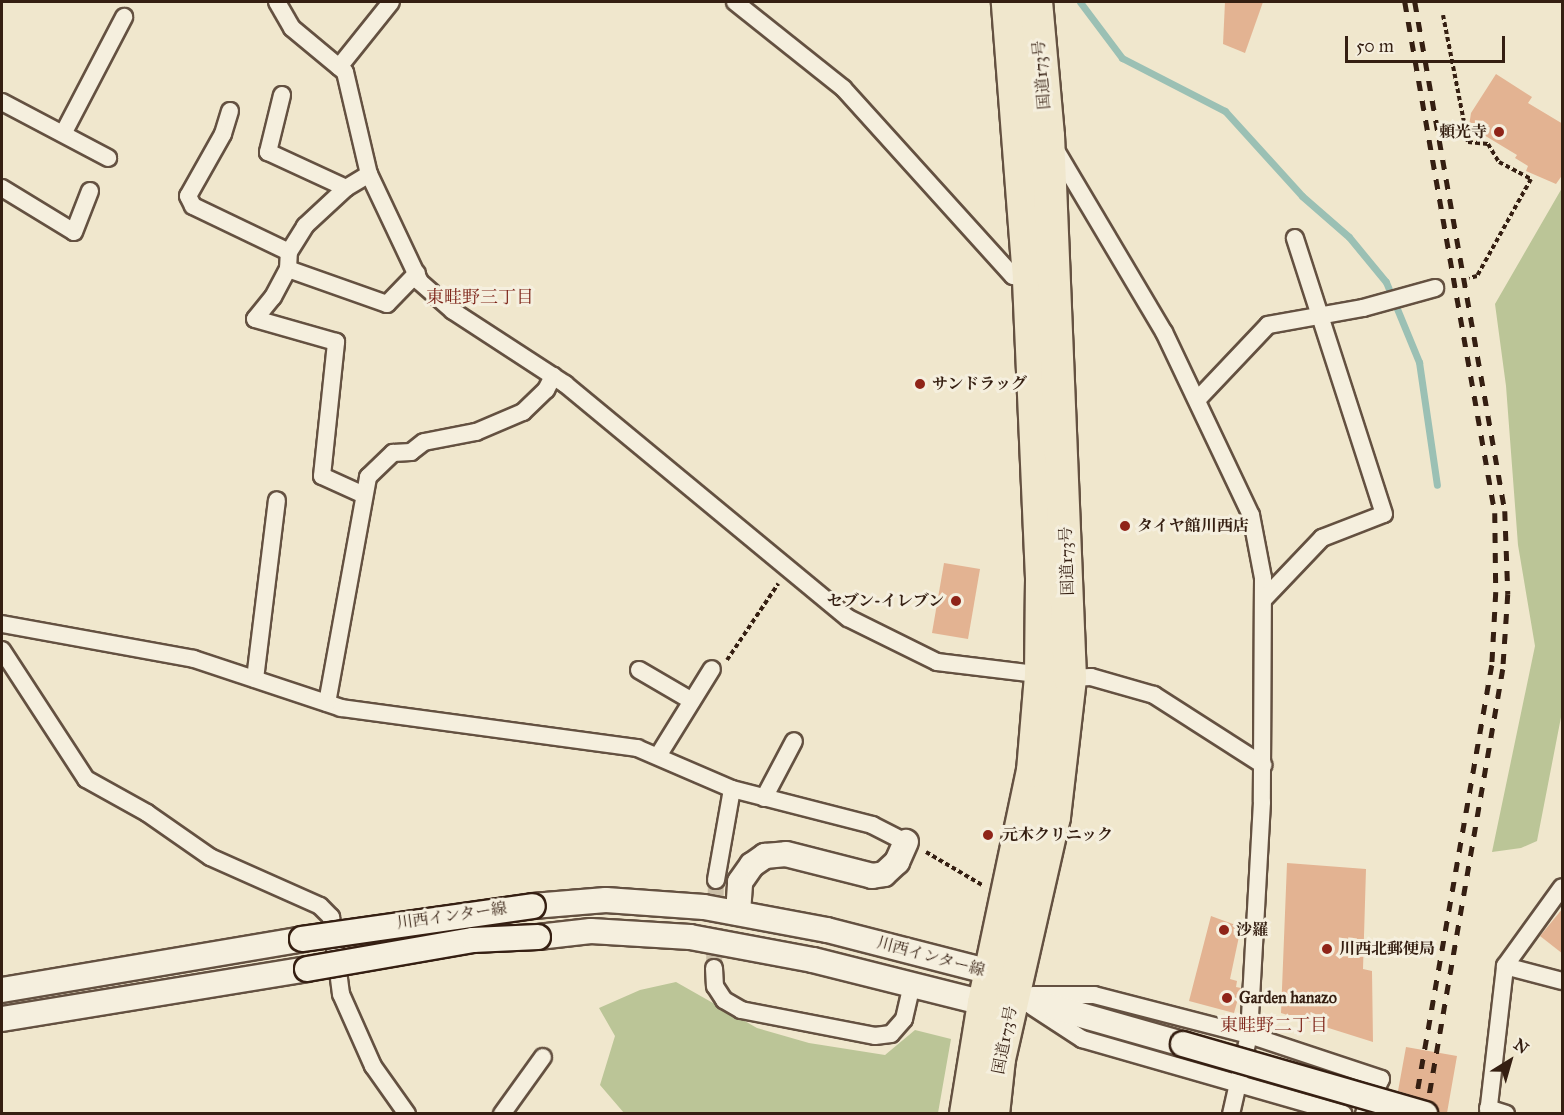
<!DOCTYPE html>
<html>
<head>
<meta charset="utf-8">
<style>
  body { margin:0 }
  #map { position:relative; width:1564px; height:1115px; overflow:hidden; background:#f0e7cd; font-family:"IM FELL Great Primer","Noto Serif JP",serif }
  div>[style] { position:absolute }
  .green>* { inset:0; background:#bbc597 }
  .stream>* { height:7px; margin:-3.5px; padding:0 3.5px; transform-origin:3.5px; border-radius:3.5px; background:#9bc0b4 }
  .building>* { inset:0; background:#e3b392 }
  .street-tunnel>* { height:16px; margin-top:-8px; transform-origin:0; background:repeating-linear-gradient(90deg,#cbbfa8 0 16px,transparent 0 24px) }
  .path>* { height:4px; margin-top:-2px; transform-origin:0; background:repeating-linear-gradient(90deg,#351f12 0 4.5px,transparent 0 7.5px) }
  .roads { filter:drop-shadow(2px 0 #645141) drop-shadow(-2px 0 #645141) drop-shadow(0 2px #645141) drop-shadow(0 -2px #645141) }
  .street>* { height:16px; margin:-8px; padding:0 8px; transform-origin:8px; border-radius:8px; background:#f5efde }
  .secondary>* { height:24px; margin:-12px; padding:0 12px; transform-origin:12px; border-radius:12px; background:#f5efde }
  .highway>* { height:32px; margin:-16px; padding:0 16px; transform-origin:16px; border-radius:16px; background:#f0e7cd }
  .rail>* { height:4.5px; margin-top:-2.25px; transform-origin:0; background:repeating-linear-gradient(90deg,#351f12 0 10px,transparent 0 20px) }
  .bridges { filter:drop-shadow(2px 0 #351f12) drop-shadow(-2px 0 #351f12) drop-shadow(0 2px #351f12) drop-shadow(0 -2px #351f12) }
  .secondary-bridge>* { height:24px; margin:-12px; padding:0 12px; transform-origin:12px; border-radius:12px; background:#f5efde }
  .dots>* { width:16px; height:16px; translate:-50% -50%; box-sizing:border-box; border:3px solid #f5efde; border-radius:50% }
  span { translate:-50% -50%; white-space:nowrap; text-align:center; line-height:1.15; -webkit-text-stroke:6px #f5efde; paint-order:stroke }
  .street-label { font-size:16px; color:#351f12 }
  .poi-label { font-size:16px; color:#351f12; font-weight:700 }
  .right { translate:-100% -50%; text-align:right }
  .left { translate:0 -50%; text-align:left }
  .neighbourhood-label { font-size:18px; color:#7a1f14 }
  .frame { position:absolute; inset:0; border:3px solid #351f12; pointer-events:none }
  .north { position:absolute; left:1480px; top:1031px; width:60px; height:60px; -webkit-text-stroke:4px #f5efde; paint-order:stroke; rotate:37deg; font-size:16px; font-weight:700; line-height:24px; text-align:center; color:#351f12 }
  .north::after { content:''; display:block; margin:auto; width:21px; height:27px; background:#351f12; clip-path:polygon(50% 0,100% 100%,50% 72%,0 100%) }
  .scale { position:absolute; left:1345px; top:36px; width:160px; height:27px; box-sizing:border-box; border:3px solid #351f12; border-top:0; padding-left:8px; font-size:18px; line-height:21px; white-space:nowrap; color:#351f12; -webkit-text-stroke:4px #f5efde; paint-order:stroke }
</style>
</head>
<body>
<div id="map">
  <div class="green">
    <i style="clip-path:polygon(1562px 188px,1562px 712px,1537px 841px,1521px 848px,1492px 852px,1535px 646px,1518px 545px,1506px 386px,1495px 304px)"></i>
    <i style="clip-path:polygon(676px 982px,757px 1028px,809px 1043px,885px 1055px,915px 1030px,951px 1039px,938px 1113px,624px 1113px,600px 1085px,615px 1036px,599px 1008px,640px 990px)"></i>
  </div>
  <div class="stream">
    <i style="left:1080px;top:2px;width:70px;rotate:53.1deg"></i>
    <i style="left:1122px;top:58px;width:116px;rotate:27.2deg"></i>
    <i style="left:1225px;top:111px;width:115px;rotate:47.8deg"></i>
    <i style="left:1302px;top:196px;width:62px;rotate:41.1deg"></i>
    <i style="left:1349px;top:237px;width:58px;rotate:50.6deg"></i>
    <i style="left:1386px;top:282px;width:87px;rotate:67.6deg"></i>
    <i style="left:1419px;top:362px;width:124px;rotate:81.7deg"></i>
  </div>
  <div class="building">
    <i style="clip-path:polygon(1225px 2px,1263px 2px,1245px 53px,1223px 44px)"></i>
    <i style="clip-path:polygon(1496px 74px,1532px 97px,1528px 103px,1563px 124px,1563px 174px,1556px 184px,1526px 171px,1528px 166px,1515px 158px,1517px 155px,1469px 126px,1471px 113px)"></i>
    <i style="clip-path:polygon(944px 563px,980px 569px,968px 639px,932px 633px)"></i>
    <i style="clip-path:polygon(1287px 863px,1366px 869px,1363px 969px,1372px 971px,1373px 1042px,1281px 1013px)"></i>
    <i style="clip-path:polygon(1563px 908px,1563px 954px,1540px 936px)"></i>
    <i style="clip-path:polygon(1211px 916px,1241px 927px,1230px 979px,1237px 981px,1236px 987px,1241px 988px,1234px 1013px,1189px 1001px)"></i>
    <i style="clip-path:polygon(1406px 1047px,1457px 1056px,1447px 1113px,1439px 1113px,1430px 1101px,1398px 1091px)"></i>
  </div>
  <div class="street-tunnel">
    <i style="left:714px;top:968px;width:88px;rotate:-88.7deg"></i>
  </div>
  <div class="path">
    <i style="left:1443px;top:15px;width:129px;rotate:78.9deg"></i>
    <i style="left:1468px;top:142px;width:20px;rotate:6deg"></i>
    <i style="left:1488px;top:144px;width:21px;rotate:59deg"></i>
    <i style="left:1499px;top:162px;width:36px;rotate:28deg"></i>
    <i style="left:1531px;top:179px;width:111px;rotate:119.1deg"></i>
    <i style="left:1477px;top:276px;width:8px;rotate:166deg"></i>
    <i style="left:727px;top:660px;width:92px;rotate:-56.1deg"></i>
    <i style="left:926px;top:852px;width:67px;rotate:30.4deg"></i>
  </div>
  <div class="roads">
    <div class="street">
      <i style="left:277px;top:2px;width:30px;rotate:60deg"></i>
      <i style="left:292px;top:28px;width:69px;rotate:39.7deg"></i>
      <i style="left:345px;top:72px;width:105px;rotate:76.8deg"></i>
      <i style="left:369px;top:174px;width:119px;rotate:64.7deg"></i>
      <i style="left:420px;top:282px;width:44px;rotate:41.3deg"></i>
      <i style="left:453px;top:311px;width:134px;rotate:33.1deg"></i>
      <i style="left:565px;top:384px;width:367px;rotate:39.6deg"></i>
      <i style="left:848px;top:618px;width:99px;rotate:26.3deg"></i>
      <i style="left:937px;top:662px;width:134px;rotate:6.9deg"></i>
      <i style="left:1070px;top:678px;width:21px;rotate:-3deg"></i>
      <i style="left:1091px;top:677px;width:66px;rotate:15.9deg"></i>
      <i style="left:1154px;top:695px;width:130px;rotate:32.7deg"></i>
      <i style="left:735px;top:2px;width:138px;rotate:38.5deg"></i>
      <i style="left:843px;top:88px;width:253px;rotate:47.9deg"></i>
      <i style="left:1013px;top:276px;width:22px;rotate:8deg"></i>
      <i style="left:339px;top:67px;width:83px;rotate:-51.3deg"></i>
      <i style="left:282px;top:95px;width:59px;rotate:103.8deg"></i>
      <i style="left:268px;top:152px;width:86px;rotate:24.8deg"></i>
      <i style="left:2px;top:102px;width:120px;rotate:27.8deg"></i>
      <i style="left:230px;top:111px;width:24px;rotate:107deg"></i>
      <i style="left:223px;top:134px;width:71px;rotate:119.4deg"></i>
      <i style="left:188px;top:196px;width:11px;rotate:63deg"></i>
      <i style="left:193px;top:206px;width:106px;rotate:25.6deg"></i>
      <i style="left:64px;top:132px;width:130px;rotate:-62.4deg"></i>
      <i style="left:1054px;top:147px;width:215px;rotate:59.3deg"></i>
      <i style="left:1164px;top:332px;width:203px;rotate:64.6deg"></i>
      <i style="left:1251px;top:515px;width:64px;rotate:79.2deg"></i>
      <i style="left:1263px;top:578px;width:224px;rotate:90.3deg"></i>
      <i style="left:1262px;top:802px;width:233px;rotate:93.2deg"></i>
      <i style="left:1249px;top:1035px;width:81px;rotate:102.8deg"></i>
      <i style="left:2px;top:188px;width:84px;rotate:31.4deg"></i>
      <i style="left:74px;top:232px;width:44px;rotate:-68.7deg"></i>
      <i style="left:288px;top:269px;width:105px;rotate:19.5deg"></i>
      <i style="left:387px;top:304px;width:43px;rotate:-45.9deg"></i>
      <i style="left:1198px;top:399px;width:102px;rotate:-46.6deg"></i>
      <i style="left:1268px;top:325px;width:97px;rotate:-10.1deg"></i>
      <i style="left:1363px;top:308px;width:75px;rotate:-15.5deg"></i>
      <i style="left:364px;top:495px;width:46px;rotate:-155.7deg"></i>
      <i style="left:322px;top:476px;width:135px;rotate:-84deg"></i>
      <i style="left:336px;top:342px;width:84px;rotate:-164.1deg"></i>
      <i style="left:255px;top:319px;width:28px;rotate:-51deg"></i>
      <i style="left:273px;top:297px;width:32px;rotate:-62deg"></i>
      <i style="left:288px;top:269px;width:17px;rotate:-87deg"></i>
      <i style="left:289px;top:252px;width:31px;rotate:-58deg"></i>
      <i style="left:305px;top:226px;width:56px;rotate:-42.8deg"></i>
      <i style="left:346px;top:188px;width:27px;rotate:-31deg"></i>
      <i style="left:1263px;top:600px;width:86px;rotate:-46.4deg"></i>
      <i style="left:1322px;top:538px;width:66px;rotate:-21.2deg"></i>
      <i style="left:1384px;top:514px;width:290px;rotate:-107.9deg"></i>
      <i style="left:2px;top:624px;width:195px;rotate:10.3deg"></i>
      <i style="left:194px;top:659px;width:155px;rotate:18.4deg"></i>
      <i style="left:341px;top:708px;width:299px;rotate:7.7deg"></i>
      <i style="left:637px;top:748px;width:103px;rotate:23.3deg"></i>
      <i style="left:732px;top:789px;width:145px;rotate:14.4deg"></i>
      <i style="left:872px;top:825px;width:38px;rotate:27deg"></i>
      <i style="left:2px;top:650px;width:154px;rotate:56.9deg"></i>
      <i style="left:86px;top:779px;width:70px;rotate:29.1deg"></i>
      <i style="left:147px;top:813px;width:77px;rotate:34.9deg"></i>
      <i style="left:210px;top:857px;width:120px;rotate:24deg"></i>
      <i style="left:320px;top:906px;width:16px;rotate:45deg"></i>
      <i style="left:331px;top:917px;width:78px;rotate:82.6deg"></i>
      <i style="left:341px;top:994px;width:79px;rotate:66deg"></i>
      <i style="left:373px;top:1066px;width:59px;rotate:54.7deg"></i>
      <i style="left:639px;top:670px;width:61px;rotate:30.3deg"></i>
      <i style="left:255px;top:679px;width:180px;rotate:-83deg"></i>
      <i style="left:327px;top:703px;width:230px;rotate:-79.7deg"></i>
      <i style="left:368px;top:477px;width:35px;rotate:-44deg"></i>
      <i style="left:393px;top:453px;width:18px;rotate:-3deg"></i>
      <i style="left:411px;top:452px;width:16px;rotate:-38deg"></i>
      <i style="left:424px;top:442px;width:53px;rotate:-10.9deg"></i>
      <i style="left:476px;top:432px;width:51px;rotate:-23.1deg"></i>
      <i style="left:523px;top:412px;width:32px;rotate:-44deg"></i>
      <i style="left:546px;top:390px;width:16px;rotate:-63deg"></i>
      <i style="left:658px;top:756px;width:102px;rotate:-58.2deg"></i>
      <i style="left:764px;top:798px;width:64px;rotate:-62.2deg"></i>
      <i style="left:716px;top:880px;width:92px;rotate:-80deg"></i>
      <i style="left:1505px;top:966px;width:59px;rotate:14.7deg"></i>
      <i style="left:714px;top:968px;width:18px;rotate:87deg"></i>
      <i style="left:715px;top:986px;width:17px;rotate:57deg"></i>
      <i style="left:724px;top:1000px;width:20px;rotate:30deg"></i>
      <i style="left:741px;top:1010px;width:136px;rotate:11deg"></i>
      <i style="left:875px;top:1036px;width:16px;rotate:-7deg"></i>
      <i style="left:891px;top:1034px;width:20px;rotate:-49deg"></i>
      <i style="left:904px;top:1019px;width:35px;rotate:-77deg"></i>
      <i style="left:1033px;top:995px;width:61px"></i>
      <i style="left:1094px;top:995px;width:160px;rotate:14.5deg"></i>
      <i style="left:1249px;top:1035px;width:139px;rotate:18.4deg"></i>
      <i style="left:1381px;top:1079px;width:39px;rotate:116deg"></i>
      <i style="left:1033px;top:1007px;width:59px;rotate:33.1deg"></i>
      <i style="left:1082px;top:1039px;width:272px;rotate:16deg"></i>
      <i style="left:1488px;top:1108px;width:19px;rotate:18deg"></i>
      <i style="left:502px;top:1114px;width:70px;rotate:-54.3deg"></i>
      <i style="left:1488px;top:1114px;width:149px;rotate:-83.4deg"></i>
      <i style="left:1505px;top:966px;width:97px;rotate:-54.2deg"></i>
    </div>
    <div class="secondary">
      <i style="left:533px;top:906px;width:73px;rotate:-4.7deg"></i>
      <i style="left:606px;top:900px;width:98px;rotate:4.1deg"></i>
      <i style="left:704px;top:907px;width:125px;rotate:10.6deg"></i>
      <i style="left:827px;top:930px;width:168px;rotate:14.4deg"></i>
      <i style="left:990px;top:972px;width:16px;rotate:43deg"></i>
      <i style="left:738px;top:913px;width:31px;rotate:-86deg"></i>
      <i style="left:740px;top:882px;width:21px;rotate:-55deg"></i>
      <i style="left:752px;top:865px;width:16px;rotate:-35deg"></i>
      <i style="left:765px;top:856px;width:21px;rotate:-5deg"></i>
      <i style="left:786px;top:854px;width:89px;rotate:14.3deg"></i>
      <i style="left:872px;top:876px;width:12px;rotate:-9deg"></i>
      <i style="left:884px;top:874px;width:18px;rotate:-43deg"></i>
      <i style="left:897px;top:862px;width:22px;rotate:-66deg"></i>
      <i style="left:538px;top:937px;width:53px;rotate:-6.5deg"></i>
      <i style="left:591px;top:931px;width:99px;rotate:3.5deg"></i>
      <i style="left:690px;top:937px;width:125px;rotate:10.6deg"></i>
      <i style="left:813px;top:960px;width:176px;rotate:14.1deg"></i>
      <i style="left:984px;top:1003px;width:31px;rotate:-13deg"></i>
      <i style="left:1014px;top:996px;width:176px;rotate:15.9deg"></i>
      <i style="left:2px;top:990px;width:304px;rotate:-9.6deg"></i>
      <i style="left:2px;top:1019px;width:309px;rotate:-9.3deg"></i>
    </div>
    <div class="highway">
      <i style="left:966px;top:1114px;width:112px;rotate:-80.8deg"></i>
      <i style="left:984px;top:1003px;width:237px;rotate:-78.1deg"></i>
      <i style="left:1033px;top:771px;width:96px;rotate:-85.2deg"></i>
      <i style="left:1041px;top:675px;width:97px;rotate:-89.4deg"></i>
      <i style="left:1042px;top:578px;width:300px;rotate:-92.5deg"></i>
      <i style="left:1029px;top:278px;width:277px;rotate:-94.4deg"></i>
      <i style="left:993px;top:1114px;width:55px;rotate:-83.8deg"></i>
      <i style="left:999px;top:1059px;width:248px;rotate:-77.2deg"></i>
      <i style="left:1054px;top:817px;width:140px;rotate:-83.4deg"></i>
      <i style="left:1070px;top:678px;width:542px;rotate:-92.32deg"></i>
      <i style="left:1048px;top:136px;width:135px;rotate:-95.1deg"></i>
    </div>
  </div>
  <div class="rail">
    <i style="left:1405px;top:2px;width:519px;rotate:80.01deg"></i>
    <i style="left:1495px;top:513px;width:79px;rotate:89.3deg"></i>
    <i style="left:1496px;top:592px;width:73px;rotate:93.1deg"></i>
    <i style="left:1492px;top:665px;width:456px;rotate:99.9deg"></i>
    <i style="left:1415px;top:2px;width:517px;rotate:79.97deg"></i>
    <i style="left:1505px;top:511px;width:83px;rotate:87.9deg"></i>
    <i style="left:1508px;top:594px;width:75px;rotate:93.8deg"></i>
    <i style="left:1503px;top:669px;width:452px;rotate:99.8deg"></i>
  </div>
  <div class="bridges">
    <div class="secondary-bridge">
      <i style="left:302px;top:939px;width:233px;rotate:-8.1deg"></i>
      <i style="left:307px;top:969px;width:169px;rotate:-9.9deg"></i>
      <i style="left:473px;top:940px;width:65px;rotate:-2.6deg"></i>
      <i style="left:1183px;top:1044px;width:252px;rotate:16.1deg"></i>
    </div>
  </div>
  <div class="dots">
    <i style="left:1499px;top:132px;background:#8f2418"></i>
    <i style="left:920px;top:384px;background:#8f2418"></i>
    <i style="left:1125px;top:526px;background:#8f2418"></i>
    <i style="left:956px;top:601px;background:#8f2418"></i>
    <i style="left:988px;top:835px;background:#8f2418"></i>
    <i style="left:1224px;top:930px;background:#8f2418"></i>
    <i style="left:1327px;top:949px;background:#8f2418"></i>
    <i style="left:1227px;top:998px;background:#8f2418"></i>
  </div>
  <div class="street-label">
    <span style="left:1042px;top:75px;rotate:-95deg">国道173号</span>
    <span style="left:1067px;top:561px;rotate:-92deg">国道173号</span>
    <span style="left:452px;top:916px;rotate:-8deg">川西インター線</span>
    <span style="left:931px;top:957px;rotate:15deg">川西インター線</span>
    <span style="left:1005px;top:1040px;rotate:-79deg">国道173号</span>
  </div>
  <div class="poi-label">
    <span class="right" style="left:1487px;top:132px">頼光寺</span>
    <span class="left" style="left:932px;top:384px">サンドラッグ</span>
    <span class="left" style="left:1137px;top:526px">タイヤ館川西店</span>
    <span class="right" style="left:944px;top:601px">セブン-イレブン</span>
    <span class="left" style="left:1002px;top:835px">元木クリニック</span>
    <span class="left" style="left:1236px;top:930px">沙羅</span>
    <span class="left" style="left:1339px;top:949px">川西北郵便局</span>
    <span class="left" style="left:1239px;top:998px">Garden hanazo</span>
  </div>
  <div class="neighbourhood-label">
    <span style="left:480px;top:297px">東畦野三丁目</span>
    <span style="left:1274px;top:1025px">東畦野二丁目</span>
  </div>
  <div class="frame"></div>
  <div class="north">N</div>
  <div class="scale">50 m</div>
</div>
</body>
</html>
